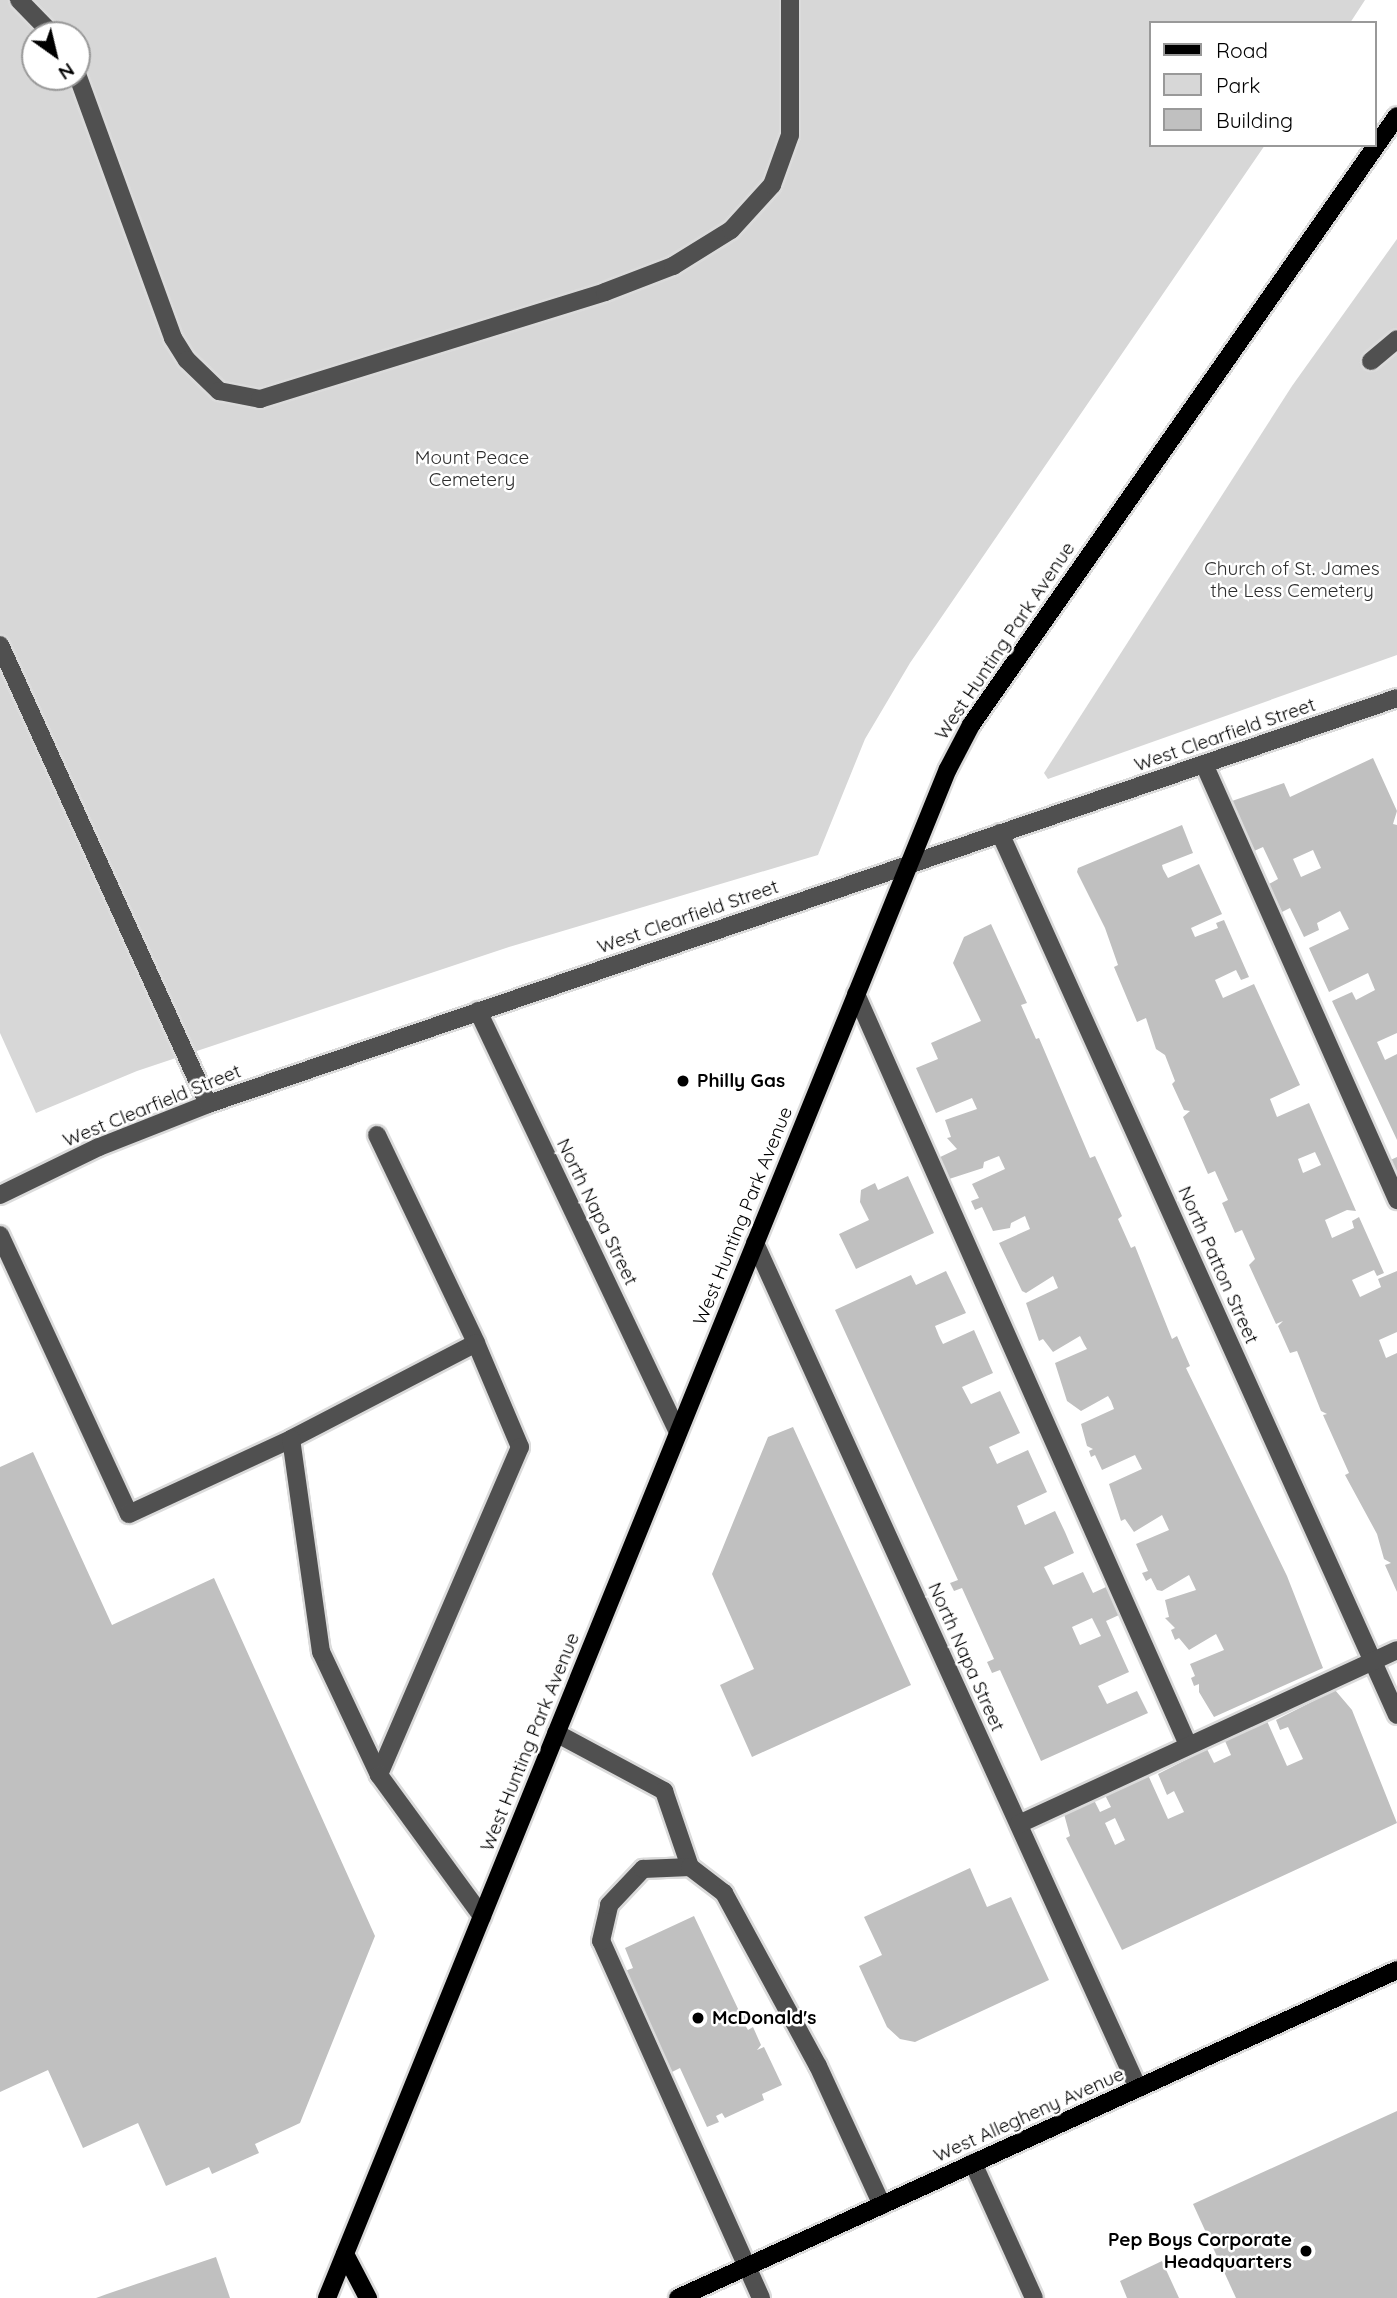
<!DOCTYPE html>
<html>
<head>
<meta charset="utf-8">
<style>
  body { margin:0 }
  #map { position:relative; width:1397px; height:2298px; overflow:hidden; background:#fff; font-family:Quicksand,sans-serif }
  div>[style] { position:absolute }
  .green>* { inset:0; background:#d7d7d7 }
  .building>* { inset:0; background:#c0c0c0 }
  .roads { filter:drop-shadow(2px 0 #dbdbdb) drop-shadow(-2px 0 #dbdbdb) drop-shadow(0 2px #dbdbdb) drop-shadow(0 -2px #dbdbdb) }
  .minor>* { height:18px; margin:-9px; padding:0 9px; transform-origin:9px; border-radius:9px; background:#505050 }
  .major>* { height:18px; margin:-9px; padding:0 9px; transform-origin:9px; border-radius:9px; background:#000 }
  .dots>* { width:19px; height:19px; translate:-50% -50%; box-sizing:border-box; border:4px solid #fff; border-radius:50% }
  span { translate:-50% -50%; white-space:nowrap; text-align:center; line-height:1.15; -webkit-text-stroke:5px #fff; paint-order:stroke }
  .park-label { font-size:19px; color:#2e2e2e }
  .street-label { font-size:19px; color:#000 }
  .poi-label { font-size:19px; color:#000; font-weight:700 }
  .left { translate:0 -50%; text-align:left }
  .right { translate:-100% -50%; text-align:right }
  .legend { position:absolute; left:1149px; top:21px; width:228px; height:126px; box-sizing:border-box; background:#fff; border:2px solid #999; margin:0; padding:9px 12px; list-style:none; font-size:21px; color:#000 }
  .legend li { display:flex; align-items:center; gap:14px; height:35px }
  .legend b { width:35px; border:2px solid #999 }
  .north { position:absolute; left:21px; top:21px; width:70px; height:70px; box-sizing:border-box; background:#fff; border:2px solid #999; border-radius:50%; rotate:146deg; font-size:19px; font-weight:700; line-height:28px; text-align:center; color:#000 }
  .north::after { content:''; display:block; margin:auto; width:24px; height:32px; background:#000; clip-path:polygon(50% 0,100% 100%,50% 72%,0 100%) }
</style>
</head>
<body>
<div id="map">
  <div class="green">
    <i style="clip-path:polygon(evenodd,0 0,1365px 0,1350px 23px,1150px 23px,1150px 145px,1265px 145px,910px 663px,865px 739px,818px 855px,509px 947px,137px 1071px,36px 1113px,0 1033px,0 0,35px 35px,77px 35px,77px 77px,35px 77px,35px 35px)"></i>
    <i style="clip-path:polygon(1397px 239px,1397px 655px,1048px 779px,1044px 773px,1292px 386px)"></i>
  </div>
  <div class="building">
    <i style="clip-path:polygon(evenodd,1373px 758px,1397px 811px,1393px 824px,1397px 825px,1397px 1033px,1377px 1042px,1385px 1060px,1397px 1054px,1397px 1140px,1332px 1001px,1352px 992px,1356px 1000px,1375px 990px,1368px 973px,1329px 992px,1309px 948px,1349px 929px,1340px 911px,1317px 923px,1319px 930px,1304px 937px,1290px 908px,1282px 912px,1269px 884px,1278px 879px,1263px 847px,1252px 852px,1229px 802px,1284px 783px,1290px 797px,1373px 758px,1313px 850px,1321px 868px,1301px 877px,1293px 859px,1313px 850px)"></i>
    <i style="clip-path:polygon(evenodd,1182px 825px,1193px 853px,1162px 865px,1163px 869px,1168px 878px,1199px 864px,1222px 914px,1191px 928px,1195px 937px,1218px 928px,1216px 923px,1224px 920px,1249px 977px,1241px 980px,1236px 970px,1215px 980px,1223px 998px,1254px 984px,1300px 1085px,1270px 1099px,1277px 1117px,1309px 1103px,1356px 1211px,1347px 1210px,1325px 1220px,1329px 1230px,1332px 1238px,1354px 1228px,1352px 1221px,1359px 1217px,1384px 1273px,1377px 1276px,1374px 1270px,1352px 1280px,1360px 1297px,1381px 1287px,1378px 1279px,1397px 1271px,1397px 1332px,1379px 1340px,1386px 1358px,1397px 1353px,1397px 1592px,1385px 1565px,1391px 1563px,1384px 1559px,1377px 1534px,1345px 1475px,1349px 1473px,1323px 1415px,1327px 1414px,1321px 1411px,1297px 1351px,1290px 1353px,1278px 1326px,1283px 1321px,1276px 1324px,1249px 1265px,1255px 1259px,1242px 1230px,1235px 1233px,1222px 1203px,1228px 1200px,1215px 1171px,1208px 1174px,1183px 1117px,1190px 1111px,1184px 1110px,1172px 1084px,1175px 1081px,1165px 1055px,1156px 1049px,1146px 1018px,1137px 1022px,1114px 967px,1118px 965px,1105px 928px,1077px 872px,1078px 868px,1182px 825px,1315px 1152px,1321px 1165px,1303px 1173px,1298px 1159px,1315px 1152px)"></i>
    <i style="clip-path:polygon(991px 924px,1027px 1003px,1021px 1005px,1036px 1039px,1039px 1038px,1090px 1158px,1095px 1156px,1122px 1216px,1118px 1219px,1131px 1248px,1135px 1246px,1172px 1339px,1177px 1336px,1190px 1366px,1186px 1368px,1287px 1576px,1323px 1668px,1214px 1717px,1199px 1692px,1199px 1684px,1194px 1686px,1191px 1678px,1195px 1676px,1190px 1664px,1224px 1650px,1216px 1634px,1189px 1650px,1179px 1638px,1175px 1640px,1171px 1630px,1175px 1628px,1165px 1618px,1169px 1617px,1165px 1600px,1196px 1590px,1189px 1575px,1162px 1591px,1157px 1590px,1151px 1578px,1146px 1581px,1142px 1573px,1148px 1571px,1136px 1544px,1169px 1530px,1162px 1515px,1134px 1532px,1125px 1519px,1121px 1521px,1109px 1484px,1142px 1469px,1135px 1455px,1102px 1470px,1095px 1455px,1091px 1457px,1089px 1451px,1093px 1449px,1087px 1446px,1081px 1424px,1114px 1409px,1111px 1401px,1108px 1396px,1081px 1411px,1067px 1401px,1055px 1363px,1087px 1349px,1084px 1344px,1080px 1336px,1053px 1352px,1043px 1339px,1039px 1341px,1026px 1303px,1058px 1288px,1053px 1276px,1026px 1293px,1022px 1291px,999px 1243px,1030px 1229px,1025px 1216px,1011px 1223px,1010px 1228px,993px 1231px,982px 1207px,975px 1210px,971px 1201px,979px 1198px,972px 1184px,1005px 1169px,999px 1156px,984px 1162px,983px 1168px,946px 1180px,936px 1159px,957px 1149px,947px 1138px,951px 1137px,945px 1120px,977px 1109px,972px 1098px,936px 1113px,916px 1068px,938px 1059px,931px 1043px,981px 1021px,953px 963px,964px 937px)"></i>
    <i style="clip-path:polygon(1397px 1157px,1397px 1183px,1386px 1162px)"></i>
    <i style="clip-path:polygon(908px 1176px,934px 1233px,856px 1269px,839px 1234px,869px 1220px,860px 1202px,861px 1190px,875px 1183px,878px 1190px)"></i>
    <i style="clip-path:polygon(evenodd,946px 1271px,966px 1313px,935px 1326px,939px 1336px,943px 1344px,974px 1330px,993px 1373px,962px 1387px,971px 1404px,1000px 1391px,1020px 1433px,989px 1447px,997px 1464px,1028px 1450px,1047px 1492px,1017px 1506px,1025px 1525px,1055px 1511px,1065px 1532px,1074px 1553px,1044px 1567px,1053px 1585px,1083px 1572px,1093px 1593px,1106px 1587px,1119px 1615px,1106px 1621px,1129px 1672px,1098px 1686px,1107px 1704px,1137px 1691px,1148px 1713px,1041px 1761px,1000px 1670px,992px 1673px,987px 1662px,994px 1659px,962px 1588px,954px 1591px,950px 1583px,958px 1580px,835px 1310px,911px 1275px,916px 1285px,946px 1271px,1092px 1618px,1101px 1636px,1080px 1645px,1072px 1627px,1092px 1618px)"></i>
    <i style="clip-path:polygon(793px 1427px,911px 1685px,752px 1757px,720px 1685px,754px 1669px,712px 1574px,768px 1437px)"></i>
    <i style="clip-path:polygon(33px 1452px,112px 1625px,214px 1578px,375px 1936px,300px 2123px,255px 2144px,259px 2153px,212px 2174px,209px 2167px,166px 2186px,138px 2123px,83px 2148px,48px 2070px,0 2092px,0 1467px)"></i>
    <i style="clip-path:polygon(evenodd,1335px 1690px,1352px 1710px,1397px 1823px,1122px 1950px,1066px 1838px,1070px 1836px,1064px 1814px,1094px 1800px,1100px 1812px,1111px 1807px,1105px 1795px,1148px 1775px,1168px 1819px,1184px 1812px,1174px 1791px,1167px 1795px,1158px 1774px,1207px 1749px,1214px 1763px,1231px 1755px,1225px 1741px,1267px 1721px,1287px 1766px,1303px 1759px,1288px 1727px,1280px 1730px,1276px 1720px,1335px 1690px,1115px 1818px,1125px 1840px,1115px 1845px,1105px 1823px,1115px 1818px)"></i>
    <i style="clip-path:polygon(970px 1868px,987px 1907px,1011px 1897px,1049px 1980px,915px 2042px,900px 2039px,887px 2027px,859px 1966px,882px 1955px,864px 1917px)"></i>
    <i style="clip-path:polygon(694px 1916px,740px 2013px,745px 2011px,750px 2023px,745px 2025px,748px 2030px,753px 2027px,761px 2045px,757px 2050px,764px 2047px,782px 2085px,762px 2094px,764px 2100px,725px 2118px,722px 2113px,716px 2116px,719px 2122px,707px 2127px,680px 2068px,672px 2072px,625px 1971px,633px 1968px,625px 1948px)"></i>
    <i style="clip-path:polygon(1397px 2111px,1397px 2298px,1236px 2298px,1193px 2204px)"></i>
    <i style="clip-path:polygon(216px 2257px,230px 2298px,96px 2298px,107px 2294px)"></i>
    <i style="clip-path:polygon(1162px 2261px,1179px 2298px,1127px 2298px,1120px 2281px)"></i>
  </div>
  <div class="roads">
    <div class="minor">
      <i style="left:19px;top:0;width:49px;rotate:45.8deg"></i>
      <i style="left:77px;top:74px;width:281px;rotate:70deg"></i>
      <i style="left:173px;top:338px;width:26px;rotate:58deg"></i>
      <i style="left:187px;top:360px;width:45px;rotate:44.1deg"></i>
      <i style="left:219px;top:391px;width:42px;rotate:11deg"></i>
      <i style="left:260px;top:399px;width:361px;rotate:-17.2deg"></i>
      <i style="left:605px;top:292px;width:73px;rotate:-20.9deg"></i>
      <i style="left:673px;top:266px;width:68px;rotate:-31.8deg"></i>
      <i style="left:731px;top:230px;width:61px;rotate:-47.7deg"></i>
      <i style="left:772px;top:185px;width:53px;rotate:-70.2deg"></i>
      <i style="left:790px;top:135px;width:135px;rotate:-90deg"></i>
      <i style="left:1371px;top:361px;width:34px;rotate:-40deg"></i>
      <i style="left:0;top:645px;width:504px;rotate:65.62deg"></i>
      <i style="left:1204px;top:764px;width:477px;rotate:66.1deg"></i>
      <i style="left:1000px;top:833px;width:967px;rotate:65.77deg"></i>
      <i style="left:856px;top:994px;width:821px;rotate:66.15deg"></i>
      <i style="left:478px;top:1011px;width:466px;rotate:64.6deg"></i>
      <i style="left:377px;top:1135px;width:230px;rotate:64.5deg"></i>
      <i style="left:0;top:1195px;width:110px;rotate:-25.9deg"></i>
      <i style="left:99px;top:1147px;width:117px;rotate:-21.5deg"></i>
      <i style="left:208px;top:1104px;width:1256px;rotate:-18.85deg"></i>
      <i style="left:0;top:1235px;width:307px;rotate:65.2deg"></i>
      <i style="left:129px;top:1514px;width:179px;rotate:-24.8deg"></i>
      <i style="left:291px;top:1439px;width:208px;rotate:-27.4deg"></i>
      <i style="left:476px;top:1343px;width:113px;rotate:67.1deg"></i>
      <i style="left:520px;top:1447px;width:357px;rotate:113.3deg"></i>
      <i style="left:379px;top:1775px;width:136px;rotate:-115.2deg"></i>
      <i style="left:321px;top:1652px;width:215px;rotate:-98deg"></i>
      <i style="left:755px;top:1243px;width:928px;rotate:65.62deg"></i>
      <i style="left:556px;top:1733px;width:123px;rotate:28.2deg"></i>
      <i style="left:664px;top:1791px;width:80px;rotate:71.1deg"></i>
      <i style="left:379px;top:1775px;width:175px;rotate:53.9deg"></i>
      <i style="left:1019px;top:1824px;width:416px;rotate:-24.7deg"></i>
      <i style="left:973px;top:2163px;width:148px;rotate:65.7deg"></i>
      <i style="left:761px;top:2298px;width:391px;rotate:-114.1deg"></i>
      <i style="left:601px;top:1941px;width:37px;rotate:-77deg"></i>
      <i style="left:609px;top:1905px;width:50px;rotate:-46.6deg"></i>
      <i style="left:643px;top:1869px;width:47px;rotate:-2.4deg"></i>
      <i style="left:690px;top:1867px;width:43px;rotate:37.4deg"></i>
      <i style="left:724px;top:1893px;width:197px;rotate:61.5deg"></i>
      <i style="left:818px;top:2066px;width:153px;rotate:65.3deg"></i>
    </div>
    <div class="major">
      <i style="left:345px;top:2254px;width:50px;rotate:62.4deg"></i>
      <i style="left:327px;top:2298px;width:1650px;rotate:-67.9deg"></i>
      <i style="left:948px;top:769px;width:50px;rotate:-62.4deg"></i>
      <i style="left:971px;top:725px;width:743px;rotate:-55.03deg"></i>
      <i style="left:678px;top:2298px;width:790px;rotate:-24.52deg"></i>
    </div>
  </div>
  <div class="dots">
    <i style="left:683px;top:1081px;background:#000"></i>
    <i style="left:698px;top:2018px;background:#000"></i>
    <i style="left:1306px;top:2251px;background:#000"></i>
  </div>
  <div class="park-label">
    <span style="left:472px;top:469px">Mount Peace<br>Cemetery</span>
    <span style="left:1292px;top:580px">Church of St. James<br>the Less Cemetery</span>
  </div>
  <div class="street-label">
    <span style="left:1005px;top:641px;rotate:-56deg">West Hunting Park Avenue</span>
    <span style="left:1225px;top:735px;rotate:-19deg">West Clearfield Street</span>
    <span style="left:688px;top:917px;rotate:-19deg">West Clearfield Street</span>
    <span style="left:152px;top:1106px;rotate:-22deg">West Clearfield Street</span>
    <span style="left:597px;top:1212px;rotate:64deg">North Napa Street</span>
    <span style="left:743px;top:1216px;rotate:-68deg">West Hunting Park Avenue</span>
    <span style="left:1218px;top:1265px;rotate:66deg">North Patton Street</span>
    <span style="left:966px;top:1657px;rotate:66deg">North Napa Street</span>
    <span style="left:530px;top:1742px;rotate:-68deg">West Hunting Park Avenue</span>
    <span style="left:1029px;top:2115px;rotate:-24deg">West Allegheny Avenue</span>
  </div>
  <div class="poi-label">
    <span class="left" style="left:697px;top:1081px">Philly Gas</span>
    <span class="left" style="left:712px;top:2018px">McDonald's</span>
    <span class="right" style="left:1292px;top:2251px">Pep Boys Corporate<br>Headquarters</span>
  </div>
  <ul class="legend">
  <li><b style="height:9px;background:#000"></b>Road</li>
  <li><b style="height:19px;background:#d7d7d7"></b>Park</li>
  <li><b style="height:19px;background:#c0c0c0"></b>Building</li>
  </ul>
  <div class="north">N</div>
</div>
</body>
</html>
